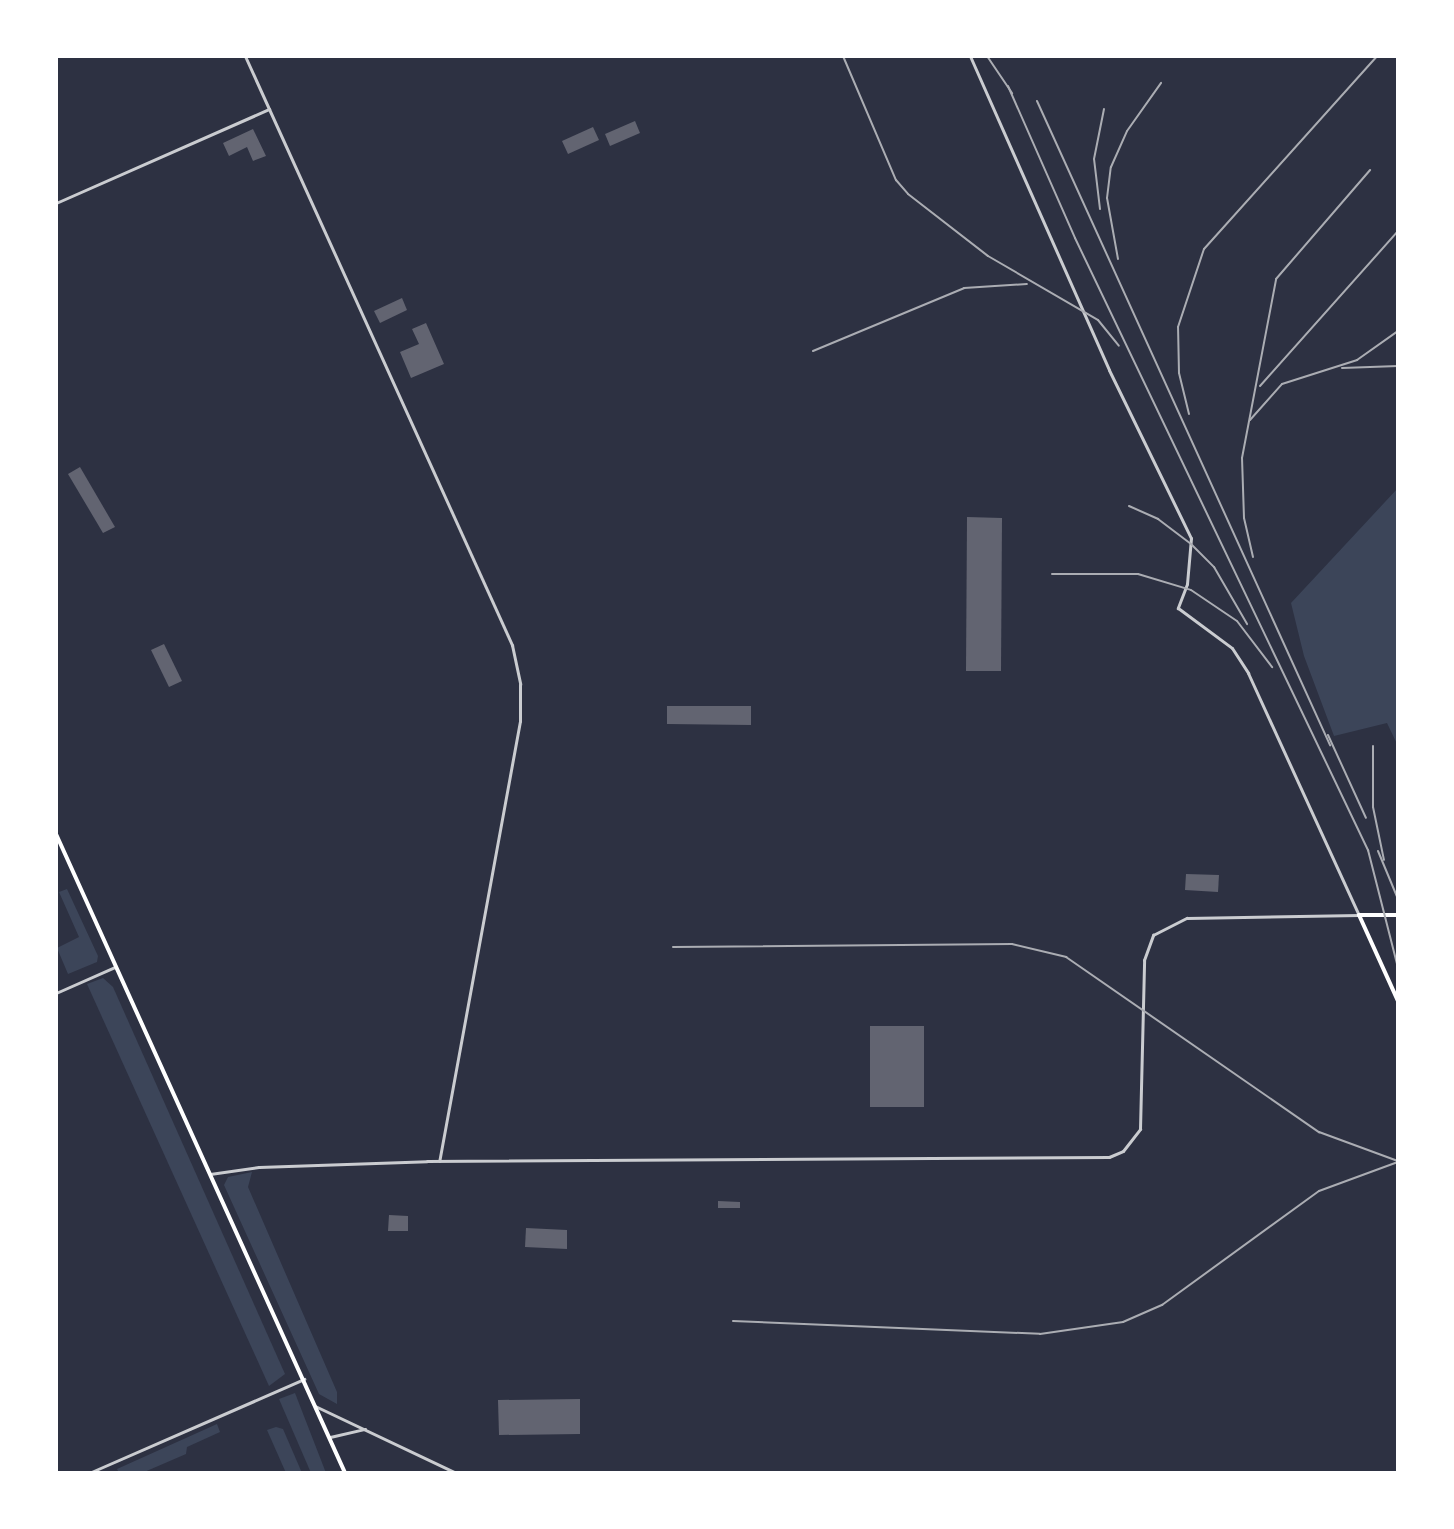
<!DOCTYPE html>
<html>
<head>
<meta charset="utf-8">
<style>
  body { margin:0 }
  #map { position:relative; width:1454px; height:1529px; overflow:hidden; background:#2d3142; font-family:Roboto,sans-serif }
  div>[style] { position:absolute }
  .green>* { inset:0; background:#3c4559 }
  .building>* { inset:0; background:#626471 }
  .minor>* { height:3px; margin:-1.5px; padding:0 1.5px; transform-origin:1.5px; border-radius:1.5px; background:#caccd0 }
  .tertiary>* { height:3px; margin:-1.5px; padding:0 1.5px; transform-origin:1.5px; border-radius:1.5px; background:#caccd0 }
  .secondary>* { height:4px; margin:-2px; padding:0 2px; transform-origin:2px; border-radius:2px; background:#fff }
  .primary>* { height:4px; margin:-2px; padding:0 2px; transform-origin:2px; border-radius:2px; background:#fff }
  .rail>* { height:2px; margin:-1px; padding:0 1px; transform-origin:1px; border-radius:1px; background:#abadb3 }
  span { translate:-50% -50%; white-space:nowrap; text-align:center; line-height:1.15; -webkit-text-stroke:6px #fff; paint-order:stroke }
  .frame { position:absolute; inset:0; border:58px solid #fff; pointer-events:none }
</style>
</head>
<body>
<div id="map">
  <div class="green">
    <i style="clip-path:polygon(1398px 488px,1398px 746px,1387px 723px,1334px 736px,1304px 656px,1291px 603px)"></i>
    <i style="clip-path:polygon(67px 889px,98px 956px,97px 962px,68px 974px,57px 948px,79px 937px,59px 892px)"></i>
    <i style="clip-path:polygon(103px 978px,113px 987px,285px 1374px,269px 1386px,87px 984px)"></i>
    <i style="clip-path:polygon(252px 1172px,248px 1187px,337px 1392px,337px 1404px,319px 1394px,224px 1185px,228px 1177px)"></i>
    <i style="clip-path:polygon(295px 1393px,326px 1473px,311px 1473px,279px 1399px)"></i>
    <i style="clip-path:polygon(217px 1424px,220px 1432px,187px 1447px,186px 1454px,142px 1473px,119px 1473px,117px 1469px)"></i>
    <i style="clip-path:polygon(276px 1427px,283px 1429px,302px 1473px,286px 1473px,267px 1430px)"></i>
  </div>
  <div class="building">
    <i style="clip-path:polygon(635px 121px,640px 133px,610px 146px,605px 134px)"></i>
    <i style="clip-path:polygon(593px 127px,599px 140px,568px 154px,562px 141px)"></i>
    <i style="clip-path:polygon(253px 129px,266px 156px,253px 161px,247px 147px,229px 156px,223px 143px)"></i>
    <i style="clip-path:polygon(402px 298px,407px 310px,380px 323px,374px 311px)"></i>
    <i style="clip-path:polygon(426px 323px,444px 364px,411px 378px,400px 352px,419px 344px,412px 329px)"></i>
    <i style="clip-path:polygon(80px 467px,115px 527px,103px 533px,68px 474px)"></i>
    <i style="clip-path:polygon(967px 517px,1002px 518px,1001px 671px,966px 671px)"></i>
    <i style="clip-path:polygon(164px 644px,182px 681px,169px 687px,151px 650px)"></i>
    <i style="clip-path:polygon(667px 706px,751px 706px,751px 725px,667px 724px)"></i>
    <i style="clip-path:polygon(1186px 874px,1219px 875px,1218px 892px,1185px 890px)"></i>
    <i style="clip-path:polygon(870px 1026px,924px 1026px,924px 1107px,870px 1107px)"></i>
    <i style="clip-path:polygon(718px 1201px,740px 1202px,740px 1208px,718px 1208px)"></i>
    <i style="clip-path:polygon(389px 1215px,408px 1216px,408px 1231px,388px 1231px)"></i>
    <i style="clip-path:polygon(526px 1228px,567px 1230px,567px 1249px,525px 1247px)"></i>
    <i style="clip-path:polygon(580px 1399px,580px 1434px,499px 1435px,498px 1400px)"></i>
  </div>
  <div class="minor">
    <i style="left:970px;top:56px;width:343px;rotate:66.1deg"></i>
    <i style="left:1109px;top:370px;width:187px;rotate:64deg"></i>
    <i style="left:1191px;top:538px;width:46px;rotate:95deg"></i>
    <i style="left:1187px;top:584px;width:26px;rotate:111deg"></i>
    <i style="left:1178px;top:608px;width:67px;rotate:36.5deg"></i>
    <i style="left:1232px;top:648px;width:30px;rotate:57deg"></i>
    <i style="left:1248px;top:673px;width:266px;rotate:65.4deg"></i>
    <i style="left:89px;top:1473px;width:235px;rotate:-23.6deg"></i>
  </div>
  <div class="tertiary">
    <i style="left:245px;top:56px;width:647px;rotate:65.61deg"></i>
    <i style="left:512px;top:645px;width:40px;rotate:78deg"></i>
    <i style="left:520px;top:684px;width:37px;rotate:90deg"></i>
    <i style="left:520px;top:721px;width:447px;rotate:100.4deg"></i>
    <i style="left:56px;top:203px;width:233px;rotate:-23.8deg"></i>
    <i style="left:56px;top:993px;width:64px;rotate:-23.8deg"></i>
    <i style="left:210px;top:1174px;width:49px;rotate:-8.1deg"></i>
    <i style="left:259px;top:1167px;width:168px;rotate:-2deg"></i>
    <i style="left:427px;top:1161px;width:682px;rotate:-0.34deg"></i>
    <i style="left:1109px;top:1157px;width:15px;rotate:-23deg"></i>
    <i style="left:1123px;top:1151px;width:28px;rotate:-52deg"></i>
    <i style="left:1140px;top:1129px;width:169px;rotate:-88.6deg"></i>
    <i style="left:1144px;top:960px;width:27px;rotate:-70deg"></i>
    <i style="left:1153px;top:935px;width:38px;rotate:-27deg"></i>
    <i style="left:1187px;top:918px;width:172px;rotate:-1deg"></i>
    <i style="left:315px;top:1406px;width:156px;rotate:25.4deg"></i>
    <i style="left:330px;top:1437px;width:36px;rotate:-13deg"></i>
  </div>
  <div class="secondary">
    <i style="left:1398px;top:915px;width:39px;rotate:180deg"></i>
    <i style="left:1359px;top:915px;width:94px;rotate:65.6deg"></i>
  </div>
  <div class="primary">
    <i style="left:56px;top:834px;width:701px;rotate:65.66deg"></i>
  </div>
  <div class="rail">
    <i style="left:843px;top:56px;width:135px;rotate:66.9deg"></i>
    <i style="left:896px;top:180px;width:18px;rotate:49deg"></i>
    <i style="left:908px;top:194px;width:101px;rotate:37.8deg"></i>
    <i style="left:988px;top:256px;width:127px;rotate:30.2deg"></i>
    <i style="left:1098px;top:320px;width:33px;rotate:51deg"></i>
    <i style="left:987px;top:56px;width:45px;rotate:56deg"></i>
    <i style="left:1008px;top:86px;width:166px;rotate:66.2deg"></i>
    <i style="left:1075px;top:238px;width:679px;rotate:64.42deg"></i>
    <i style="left:1368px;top:850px;width:122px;rotate:75.7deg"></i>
    <i style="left:1037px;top:101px;width:708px;rotate:65.54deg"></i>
    <i style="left:1100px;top:209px;width:50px;rotate:-96.8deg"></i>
    <i style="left:1094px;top:159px;width:51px;rotate:-78.7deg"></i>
    <i style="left:1118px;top:259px;width:62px;rotate:-100.2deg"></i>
    <i style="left:1107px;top:198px;width:31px;rotate:-83deg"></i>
    <i style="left:1111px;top:167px;width:39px;rotate:-66deg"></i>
    <i style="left:1127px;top:131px;width:59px;rotate:-54.7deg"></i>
    <i style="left:813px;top:351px;width:164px;rotate:-22.6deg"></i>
    <i style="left:964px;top:288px;width:63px;rotate:-3.6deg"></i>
    <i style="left:1342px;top:368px;width:56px;rotate:-2deg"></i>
    <i style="left:1260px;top:386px;width:208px;rotate:-48.3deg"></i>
    <i style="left:1189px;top:414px;width:42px;rotate:-103.7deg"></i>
    <i style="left:1179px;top:373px;width:46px;rotate:-91.2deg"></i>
    <i style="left:1178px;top:327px;width:82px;rotate:-71.6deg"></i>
    <i style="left:1204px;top:249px;width:259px;rotate:-48.1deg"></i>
    <i style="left:1250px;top:420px;width:48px;rotate:-48.4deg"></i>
    <i style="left:1282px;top:384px;width:79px;rotate:-17.7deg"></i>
    <i style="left:1357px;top:360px;width:50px;rotate:-35.3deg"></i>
    <i style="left:1129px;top:506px;width:32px;rotate:24deg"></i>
    <i style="left:1158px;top:519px;width:41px;rotate:37.1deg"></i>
    <i style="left:1191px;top:544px;width:33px;rotate:45deg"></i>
    <i style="left:1214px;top:567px;width:66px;rotate:59.9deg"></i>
    <i style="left:1253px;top:557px;width:40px;rotate:-103deg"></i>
    <i style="left:1244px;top:518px;width:60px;rotate:-91.9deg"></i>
    <i style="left:1242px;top:458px;width:182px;rotate:-79.2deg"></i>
    <i style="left:1276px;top:279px;width:144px;rotate:-49.2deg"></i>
    <i style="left:1052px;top:574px;width:86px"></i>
    <i style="left:1138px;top:574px;width:55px;rotate:16.8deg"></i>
    <i style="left:1191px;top:590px;width:55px;rotate:34deg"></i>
    <i style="left:1237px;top:621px;width:58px;rotate:52.7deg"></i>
    <i style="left:1328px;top:735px;width:91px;rotate:65.4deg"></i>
    <i style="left:1373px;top:746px;width:61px;rotate:90deg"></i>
    <i style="left:1373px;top:807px;width:54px;rotate:78.3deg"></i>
    <i style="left:1378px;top:851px;width:52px;rotate:67.4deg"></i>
    <i style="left:673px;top:947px;width:339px;rotate:-0.5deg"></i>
    <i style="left:1012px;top:944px;width:56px;rotate:13.5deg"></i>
    <i style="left:1066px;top:957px;width:308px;rotate:34.7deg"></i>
    <i style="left:1319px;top:1132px;width:84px;rotate:20.2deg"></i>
    <i style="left:733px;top:1321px;width:307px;rotate:2.4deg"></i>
    <i style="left:1040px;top:1334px;width:84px;rotate:-8.2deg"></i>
    <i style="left:1123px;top:1322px;width:43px;rotate:-23.6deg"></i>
    <i style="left:1162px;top:1305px;width:194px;rotate:-36deg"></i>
    <i style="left:1319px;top:1191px;width:84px;rotate:-20.2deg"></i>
  </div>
  <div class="frame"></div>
</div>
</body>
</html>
